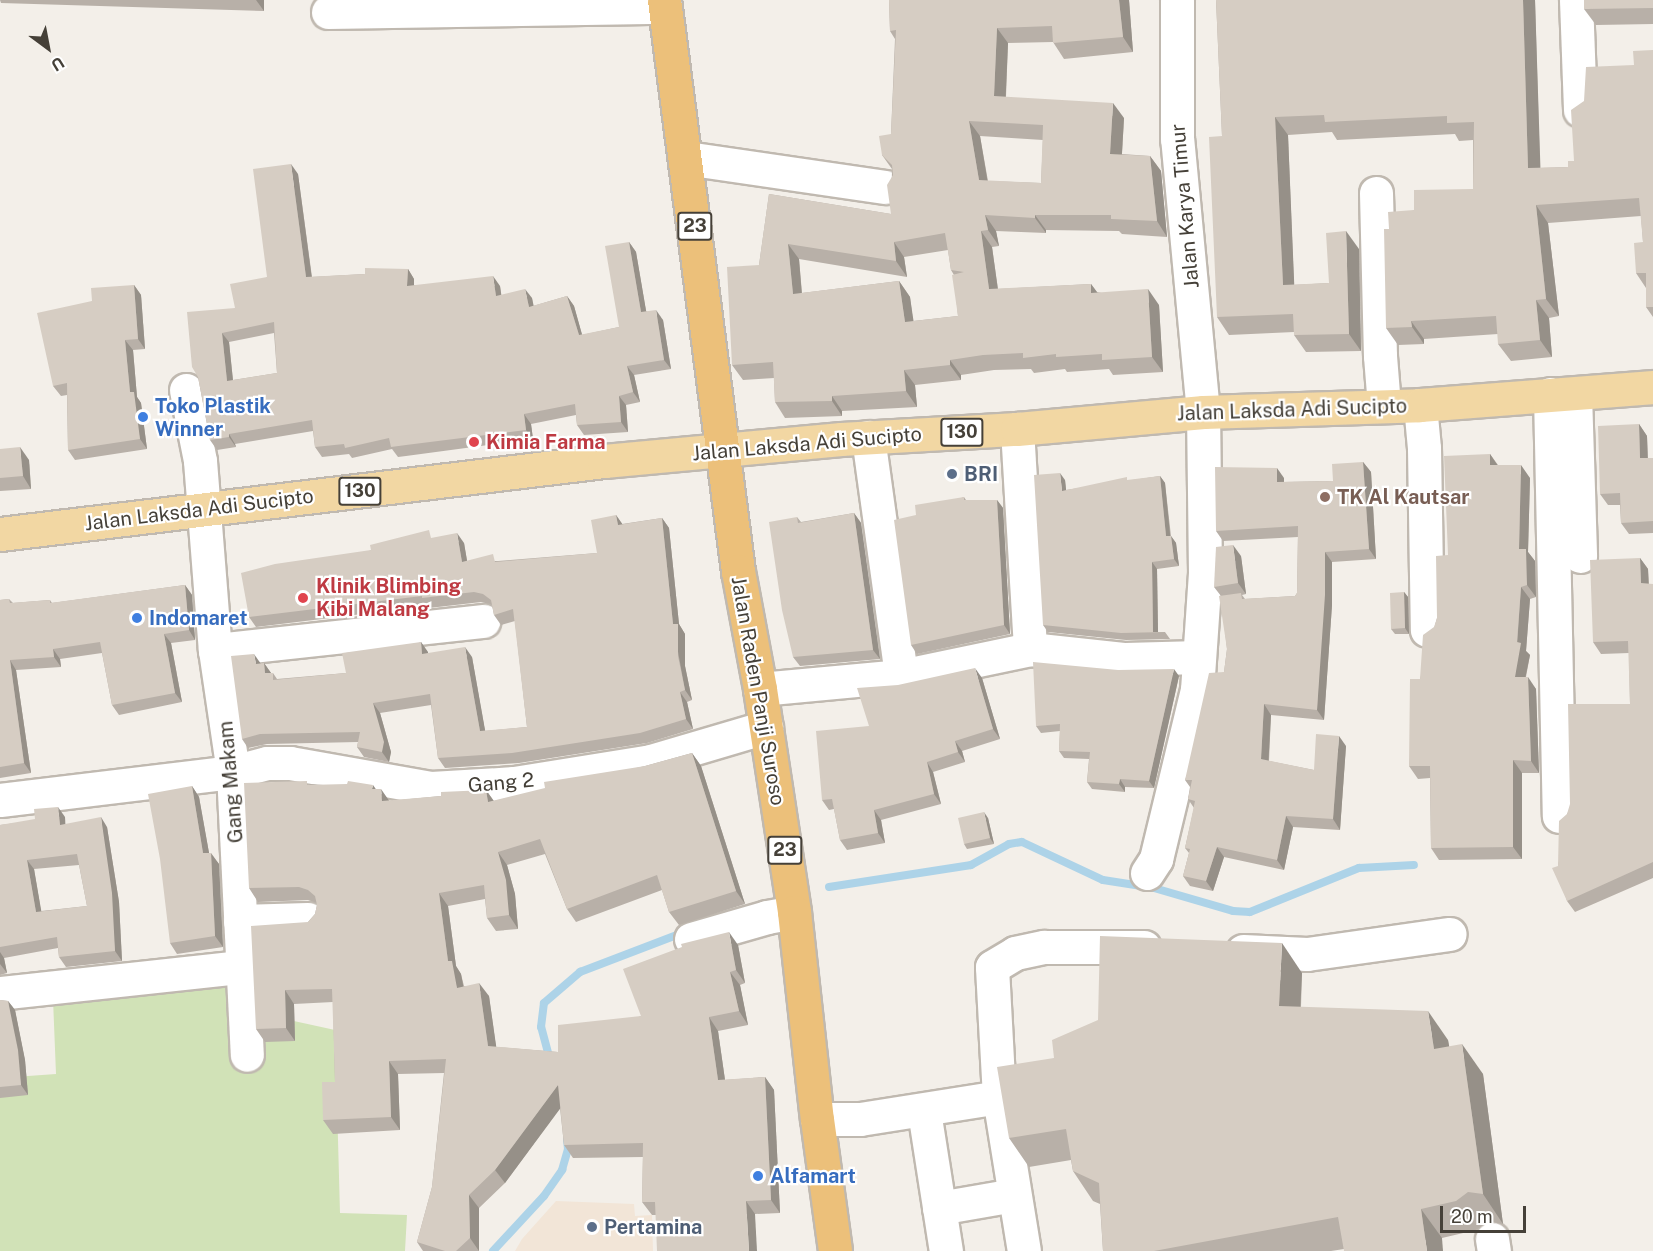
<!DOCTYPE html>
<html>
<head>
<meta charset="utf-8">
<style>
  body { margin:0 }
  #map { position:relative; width:1653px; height:1251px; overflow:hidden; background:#f3efe9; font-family:"Public Sans",sans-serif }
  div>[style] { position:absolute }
  .commercial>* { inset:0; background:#f2e5d7 }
  .green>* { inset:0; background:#d1e2b7 }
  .stream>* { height:8px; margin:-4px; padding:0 4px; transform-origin:4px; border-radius:4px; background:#add3e8 }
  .roads { filter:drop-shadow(2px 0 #c0b9b0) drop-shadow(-2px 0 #c0b9b0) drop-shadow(0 2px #c0b9b0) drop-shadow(0 -2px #c0b9b0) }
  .minor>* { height:33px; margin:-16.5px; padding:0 16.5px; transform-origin:16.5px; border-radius:16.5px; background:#fff }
  .major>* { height:33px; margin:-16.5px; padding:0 16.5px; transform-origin:16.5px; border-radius:16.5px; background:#f2d7a3 }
  .highway>* { height:33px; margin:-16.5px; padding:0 16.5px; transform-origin:16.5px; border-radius:16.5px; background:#ecc07a }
  .wall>* { inset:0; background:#b8b0a8 }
  .shaded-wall>* { inset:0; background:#969088 }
  .building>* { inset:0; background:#d6cdc3 }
  .dots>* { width:16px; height:16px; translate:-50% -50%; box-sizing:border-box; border:3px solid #fff; border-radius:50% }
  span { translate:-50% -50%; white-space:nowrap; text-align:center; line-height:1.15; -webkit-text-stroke:4.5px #fff; paint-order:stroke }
  .shield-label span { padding:2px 4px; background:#fff; border:2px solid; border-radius:4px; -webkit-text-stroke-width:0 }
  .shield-label { font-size:18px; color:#454038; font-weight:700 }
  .street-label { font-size:20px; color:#454038 }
  .shop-label { font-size:20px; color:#366cbe; font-weight:700 }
  .left { translate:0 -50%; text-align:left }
  .health-label { font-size:20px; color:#be3a42; font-weight:700 }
  .service-label { font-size:20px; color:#4e5e75; font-weight:700 }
  .education-label { font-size:20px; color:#785e54; font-weight:700 }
  .north { position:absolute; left:18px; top:18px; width:60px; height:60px; -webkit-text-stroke:4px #fff; paint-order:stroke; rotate:148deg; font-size:16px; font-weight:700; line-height:24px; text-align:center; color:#454038 }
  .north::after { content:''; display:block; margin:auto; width:21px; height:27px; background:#454038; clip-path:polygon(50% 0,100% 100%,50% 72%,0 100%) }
  .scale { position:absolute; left:1440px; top:1206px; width:86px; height:27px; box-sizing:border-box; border:3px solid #454038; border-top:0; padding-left:8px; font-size:18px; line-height:21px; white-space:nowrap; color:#454038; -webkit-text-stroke:4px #fff; paint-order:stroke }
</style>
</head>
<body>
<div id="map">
  <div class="commercial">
    <i style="clip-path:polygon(556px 1201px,634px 1204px,635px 1216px,652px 1215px,653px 1251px,515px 1251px,522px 1239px)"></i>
  </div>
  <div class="green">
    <i style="clip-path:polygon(216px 956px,239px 1009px,335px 1030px,340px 1213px,407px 1215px,405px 1251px,0 1251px,0 1078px,56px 1074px,52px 974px)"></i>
  </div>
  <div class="stream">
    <i style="left:829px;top:887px;width:144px;rotate:-8.8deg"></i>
    <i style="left:971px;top:865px;width:43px;rotate:-28.9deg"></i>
    <i style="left:1009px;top:844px;width:13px;rotate:-9deg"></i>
    <i style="left:1022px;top:842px;width:89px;rotate:25.1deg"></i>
    <i style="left:1103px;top:880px;width:52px;rotate:8.9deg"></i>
    <i style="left:1154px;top:888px;width:82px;rotate:16.2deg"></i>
    <i style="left:1233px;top:911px;width:17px;rotate:3deg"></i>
    <i style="left:1250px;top:912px;width:118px;rotate:-22deg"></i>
    <i style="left:1359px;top:868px;width:55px;rotate:-3.1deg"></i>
    <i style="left:550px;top:1060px;width:34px;rotate:-105deg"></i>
    <i style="left:541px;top:1027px;width:24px;rotate:-83deg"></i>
    <i style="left:544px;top:1003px;width:48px;rotate:-40.7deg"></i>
    <i style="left:580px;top:972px;width:112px;rotate:-20.9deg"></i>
    <i style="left:493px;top:1251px;width:75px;rotate:-47.2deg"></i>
    <i style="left:544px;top:1196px;width:32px;rotate:-55deg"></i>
    <i style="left:562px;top:1170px;width:22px;rotate:-74deg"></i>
    <i style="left:568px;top:1149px;width:9px;rotate:-96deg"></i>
  </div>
  <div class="roads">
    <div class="minor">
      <i style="left:1576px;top:0;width:110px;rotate:87.9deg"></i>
      <i style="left:328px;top:12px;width:337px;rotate:-0.9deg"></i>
      <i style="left:686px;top:158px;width:201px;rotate:8.3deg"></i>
      <i style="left:1376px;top:193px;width:163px;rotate:88.6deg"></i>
      <i style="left:1380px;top:356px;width:50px;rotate:85.4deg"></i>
      <i style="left:186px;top:390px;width:72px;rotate:78.8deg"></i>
      <i style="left:200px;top:461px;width:190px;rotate:85.5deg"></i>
      <i style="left:215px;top:650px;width:123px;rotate:81.6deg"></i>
      <i style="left:233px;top:772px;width:283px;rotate:87.2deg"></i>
      <i style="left:1550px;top:394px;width:422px;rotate:88.8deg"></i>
      <i style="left:1575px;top:394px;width:162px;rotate:88.2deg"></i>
      <i style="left:1420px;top:405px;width:43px;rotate:84.7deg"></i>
      <i style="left:1424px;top:448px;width:182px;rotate:89.1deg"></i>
      <i style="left:1017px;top:429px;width:220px;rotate:86.6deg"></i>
      <i style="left:868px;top:437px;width:241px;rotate:82.1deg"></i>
      <i style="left:215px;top:650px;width:270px;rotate:-6.2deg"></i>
      <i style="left:760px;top:689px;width:142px;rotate:-5.3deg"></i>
      <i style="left:901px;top:676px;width:132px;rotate:-11.8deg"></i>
      <i style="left:1030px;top:649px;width:96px;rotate:6deg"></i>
      <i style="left:1125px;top:659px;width:74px;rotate:-1.5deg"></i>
      <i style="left:0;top:800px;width:235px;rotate:-6.9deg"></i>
      <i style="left:233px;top:772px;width:35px;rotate:-15deg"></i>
      <i style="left:267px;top:763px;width:23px"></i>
      <i style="left:290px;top:763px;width:143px;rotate:10.1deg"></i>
      <i style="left:431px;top:788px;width:83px;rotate:-3.4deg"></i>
      <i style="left:514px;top:783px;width:139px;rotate:-9.1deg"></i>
      <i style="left:651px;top:761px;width:120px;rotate:-16.5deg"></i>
      <i style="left:1147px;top:873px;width:17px;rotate:-57deg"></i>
      <i style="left:1156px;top:859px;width:174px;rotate:-76.4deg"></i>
      <i style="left:1197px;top:690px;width:117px;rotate:-86.1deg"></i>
      <i style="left:1205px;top:573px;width:161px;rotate:-90.7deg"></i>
      <i style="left:1203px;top:412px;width:274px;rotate:-95.4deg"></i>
      <i style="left:1177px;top:139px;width:139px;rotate:-90deg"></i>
      <i style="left:240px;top:921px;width:68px;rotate:-1.7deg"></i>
      <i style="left:691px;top:939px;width:79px;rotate:-16.1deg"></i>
      <i style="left:767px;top:917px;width:27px;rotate:-10deg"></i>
      <i style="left:1243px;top:951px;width:64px;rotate:2.7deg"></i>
      <i style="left:1307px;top:954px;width:144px;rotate:-8deg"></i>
      <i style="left:0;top:993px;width:242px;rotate:-6.2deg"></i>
      <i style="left:999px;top:1097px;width:130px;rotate:-93.1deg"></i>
      <i style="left:992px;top:967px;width:27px;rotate:-31deg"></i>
      <i style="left:1015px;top:953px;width:30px;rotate:-12deg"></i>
      <i style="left:1044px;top:947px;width:100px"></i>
      <i style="left:924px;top:1111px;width:142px;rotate:81.1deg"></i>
      <i style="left:817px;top:1119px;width:43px"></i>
      <i style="left:860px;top:1119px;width:141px;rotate:-9deg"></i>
      <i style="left:999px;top:1097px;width:156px;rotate:80.8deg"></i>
      <i style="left:939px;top:1208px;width:76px;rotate:-9.8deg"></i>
      <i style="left:1492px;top:1239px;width:12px;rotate:81deg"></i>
    </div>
    <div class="major">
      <i style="left:0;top:534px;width:608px;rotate:-6.89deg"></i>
      <i style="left:604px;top:461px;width:238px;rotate:-5.3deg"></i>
      <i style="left:841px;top:439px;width:176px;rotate:-3.3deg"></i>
      <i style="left:1017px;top:429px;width:187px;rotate:-5.2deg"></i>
      <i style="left:1203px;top:412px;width:217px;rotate:-1.8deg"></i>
      <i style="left:1420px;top:405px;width:234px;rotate:-4.4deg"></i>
    </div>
    <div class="highway">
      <i style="left:664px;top:0;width:576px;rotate:82.62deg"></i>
      <i style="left:738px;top:571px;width:120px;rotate:79.4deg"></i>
      <i style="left:760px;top:689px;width:226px;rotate:81.3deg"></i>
      <i style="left:794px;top:912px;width:208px;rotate:83.7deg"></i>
      <i style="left:817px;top:1119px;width:133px;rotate:82.2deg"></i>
    </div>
  </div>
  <div class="wall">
    <i style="clip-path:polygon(0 0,264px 0,264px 11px,1px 3px)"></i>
    <i style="clip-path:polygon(evenodd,889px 0,1129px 0,1133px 52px,1064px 59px,1053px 42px,1008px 43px,1006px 97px,1124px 118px,1122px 154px,1150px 156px,1161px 171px,1167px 237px,1122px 234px,1119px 231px,1046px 230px,1046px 233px,996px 231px,999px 246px,992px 247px,998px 289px,1091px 284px,1097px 292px,1159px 305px,1163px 372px,1113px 375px,1109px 369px,1067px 372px,1065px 369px,1034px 373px,1031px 369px,994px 370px,961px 375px,961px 380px,915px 385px,917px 407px,842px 411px,842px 416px,785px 418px,775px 402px,774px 378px,743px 380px,732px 365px,759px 265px,769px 194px,891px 214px,892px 169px,882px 155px,891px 134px,895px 39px,890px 31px,889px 0,980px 136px,1043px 140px,1041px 183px,988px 181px,980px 136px,889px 0,948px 250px,951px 270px,954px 275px,958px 316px,913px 321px,910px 297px,899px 281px,802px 293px,799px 259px,907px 277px,904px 257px,948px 250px)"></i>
    <i style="clip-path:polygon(1216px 0,1535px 0,1540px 168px,1568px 167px,1574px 161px,1634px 65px,1653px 50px,1653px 317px,1646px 307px,1646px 288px,1636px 273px,1643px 242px,1641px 216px,1548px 223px,1559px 316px,1549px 318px,1552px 357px,1511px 361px,1498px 344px,1498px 334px,1424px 339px,1424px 344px,1398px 345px,1386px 328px,1389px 229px,1414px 210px,1473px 189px,1473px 140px,1459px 141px,1455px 134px,1337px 140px,1332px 132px,1288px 135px,1294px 285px,1329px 283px,1359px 249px,1361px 351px,1306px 352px,1294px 335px,1294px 332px,1229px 335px,1217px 317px,1222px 136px)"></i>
    <i style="clip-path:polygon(1653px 0,1653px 24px,1596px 25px,1584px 9px)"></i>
    <i style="clip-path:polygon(evenodd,298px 174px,312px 277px,365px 274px,408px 269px,414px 279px,414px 285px,500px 286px,501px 295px,532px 298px,533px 306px,567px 296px,574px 306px,582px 335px,619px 327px,629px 242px,636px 252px,646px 311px,663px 320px,671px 369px,634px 375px,640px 402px,626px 405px,628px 432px,584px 435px,577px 425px,576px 415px,531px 424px,533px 439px,398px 457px,392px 449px,352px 458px,349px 454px,322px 457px,315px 447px,313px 431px,235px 444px,236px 447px,217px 450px,210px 440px,198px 377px,235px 308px,267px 277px,298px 174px,274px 333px,277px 373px,233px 380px,229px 342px,274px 333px)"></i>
    <i style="clip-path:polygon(134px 285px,141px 295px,145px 349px,133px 350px,137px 397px,141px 403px,147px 449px,75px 460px,68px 450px,67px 395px,61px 396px,53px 386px,92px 301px)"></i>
    <i style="clip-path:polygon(1639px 424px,1647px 436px,1648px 458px,1653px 458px,1653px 533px,1629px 534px,1621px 523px,1620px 505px,1608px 505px,1600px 494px)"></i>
    <i style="clip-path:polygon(0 449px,29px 460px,31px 489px,0 491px)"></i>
    <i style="clip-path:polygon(1490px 454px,1498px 465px,1530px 478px,1528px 552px,1535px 561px,1536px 597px,1530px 599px,1526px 651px,1530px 655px,1526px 677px,1536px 689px,1539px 773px,1522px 773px,1522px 859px,1439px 860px,1431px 848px,1430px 778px,1418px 779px,1409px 766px,1420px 679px,1437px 618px,1448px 555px)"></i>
    <i style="clip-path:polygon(1363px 462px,1371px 472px,1376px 559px,1332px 562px,1332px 605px,1324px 720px,1271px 715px,1269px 761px,1314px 770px,1346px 746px,1340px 830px,1293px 827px,1284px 870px,1224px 857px,1213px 891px,1190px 886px,1183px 876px,1189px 853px,1185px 848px,1194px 808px,1188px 799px,1190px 787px,1185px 780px,1224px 672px,1227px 649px,1221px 596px,1214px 587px,1241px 556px,1246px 594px,1242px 595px,1245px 599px,1295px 596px,1297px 593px,1298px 537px,1223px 541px,1216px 531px,1284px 478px,1284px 482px,1333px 481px)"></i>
    <i style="clip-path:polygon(1160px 476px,1165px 483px,1171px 536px,1176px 543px,1179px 566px,1157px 569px,1158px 632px,1165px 632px,1170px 639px,1126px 640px,1048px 632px,1043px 625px,1065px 480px,1066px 490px)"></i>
    <i style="clip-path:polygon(964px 497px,966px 500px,997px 500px,1003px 508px,1010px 634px,917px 654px,911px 645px,916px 515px)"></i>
    <i style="clip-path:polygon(854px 513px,861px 523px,880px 659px,800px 666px,793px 657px,797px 517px,801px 522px)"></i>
    <i style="clip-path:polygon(616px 515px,622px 524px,662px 518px,669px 528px,679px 624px,685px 634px,685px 666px,692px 700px,687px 702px,693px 729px,647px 743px,519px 763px,445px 768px,438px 758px,431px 705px,380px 713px,391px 752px,389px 762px,364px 757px,357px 747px,358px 742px,267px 744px,248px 748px,242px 739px,261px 664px,264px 663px,271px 673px,273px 673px,277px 679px,346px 673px,421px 642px,428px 653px,472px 657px,485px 731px,527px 727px,515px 621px,501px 625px,494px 615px,492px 605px,490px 604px,481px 602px,429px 608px,428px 606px,256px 627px,249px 617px,371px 550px,434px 538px,464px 543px,467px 561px,498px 561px,597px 553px)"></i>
    <i style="clip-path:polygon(1640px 558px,1648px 569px,1649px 584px,1653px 584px,1653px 878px,1575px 912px,1567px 901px,1558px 866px,1567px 814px,1630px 704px,1629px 653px,1601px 654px,1593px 642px)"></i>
    <i style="clip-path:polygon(185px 585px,192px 595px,195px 640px,171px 643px,182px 702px,119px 715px,112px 705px,102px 653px,60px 659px,61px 667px,16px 670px,31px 773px,0 778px,0 600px,9px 599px,13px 603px,50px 600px,52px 603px)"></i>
    <i style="clip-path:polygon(1404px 592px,1408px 597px,1409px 634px,1395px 634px,1391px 629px)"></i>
    <i style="clip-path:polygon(1179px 676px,1154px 788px,1125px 787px,1125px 792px,1092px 789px,1087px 782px,1089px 759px,1064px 758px,1059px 751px,1060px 731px,1041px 733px,1036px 726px)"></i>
    <i style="clip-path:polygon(982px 678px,1000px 739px,962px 751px,965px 762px,933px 772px,941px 804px,881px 820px,885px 843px,847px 850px,840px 840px,834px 809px,829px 810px,822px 800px)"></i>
    <i style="clip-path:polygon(692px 753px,701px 766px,745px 904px,679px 925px,669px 912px,662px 890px,576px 922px,567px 909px,545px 854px,507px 865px,515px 894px,518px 929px,496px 931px,487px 918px,485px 899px,448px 906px,456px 966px,461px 974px,464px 986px,489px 996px,496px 1047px,558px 1052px,641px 1016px,738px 945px,745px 983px,740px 985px,748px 1025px,718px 1031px,725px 1080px,765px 1077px,774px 1090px,780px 1213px,755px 1214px,652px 1215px,642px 1202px,643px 1157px,573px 1158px,564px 1145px,560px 1108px,505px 1183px,479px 1208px,479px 1251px,423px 1251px,417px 1242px,432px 1187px,444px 1073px,398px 1074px,400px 1130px,333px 1134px,323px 1120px,335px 1082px,333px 1002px,294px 1004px,295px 1041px,265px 1042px,256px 1029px,308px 922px,315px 914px,317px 905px,317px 903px,308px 900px,258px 902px,249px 888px,310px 784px,376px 789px,389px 801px,441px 796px,486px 790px,494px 801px,645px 766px)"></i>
    <i style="clip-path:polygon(192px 786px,199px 797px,209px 853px,219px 864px,223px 947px,177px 954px,170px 943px)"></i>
    <i style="clip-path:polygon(evenodd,65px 817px,65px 824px,107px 827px,119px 902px,122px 961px,66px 967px,59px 957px,58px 948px,4px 958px,7px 973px,0 975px,0 825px,65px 817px,79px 865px,87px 906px,41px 911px,34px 869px,79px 865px)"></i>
    <i style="clip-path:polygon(988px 818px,994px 844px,967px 849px,964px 844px)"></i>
    <i style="clip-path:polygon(1302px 973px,1301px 1007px,1448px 1040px,1449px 1047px,1483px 1074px,1503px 1224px,1488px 1221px,1476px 1230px,1442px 1238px,1344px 1249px,1331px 1251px,1103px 1251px,1100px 1204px,1093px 1201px,1073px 1171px,1071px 1160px,1029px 1167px,1009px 1138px,1054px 1058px)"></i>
    <i style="clip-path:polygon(0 1000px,8px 1001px,15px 1010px,25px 1060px,28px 1095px,0 1098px)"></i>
  </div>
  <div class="shaded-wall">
    <i style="clip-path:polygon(256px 0,264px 0,264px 11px)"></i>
    <i style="clip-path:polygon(1119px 0,1129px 0,1133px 52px,1123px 37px)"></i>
    <i style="clip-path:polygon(1523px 0,1535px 0,1541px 186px,1528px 168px)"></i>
    <i style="clip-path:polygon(997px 28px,1008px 43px,1005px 112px,994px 96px)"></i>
    <i style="clip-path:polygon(1113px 103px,1124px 118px,1121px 169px,1110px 154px)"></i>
    <i style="clip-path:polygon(1275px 117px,1288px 135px,1295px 303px,1283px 285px)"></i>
    <i style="clip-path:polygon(969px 121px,980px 136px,990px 196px,979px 180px)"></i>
    <i style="clip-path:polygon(1150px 156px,1161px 171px,1167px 237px,1157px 221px)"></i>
    <i style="clip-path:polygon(291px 164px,298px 174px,313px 287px,306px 277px)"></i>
    <i style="clip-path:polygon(1536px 205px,1548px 223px,1559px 316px,1546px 299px)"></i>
    <i style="clip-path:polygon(985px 215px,996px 231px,999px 246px,988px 230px)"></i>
    <i style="clip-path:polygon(1035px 215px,1046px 230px,1046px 233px,1035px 218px)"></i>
    <i style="clip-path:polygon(981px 231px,992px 247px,1000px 305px,989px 289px)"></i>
    <i style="clip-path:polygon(1346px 231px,1359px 249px,1361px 351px,1349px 334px)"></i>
    <i style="clip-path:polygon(629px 242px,636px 252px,648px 322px,641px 312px)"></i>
    <i style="clip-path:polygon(894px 242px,904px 257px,907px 277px,896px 261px)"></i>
    <i style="clip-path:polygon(788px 244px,799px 259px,803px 309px,793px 294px)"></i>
    <i style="clip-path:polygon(408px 269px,414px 279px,414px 296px,407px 286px)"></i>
    <i style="clip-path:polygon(493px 276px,500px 286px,503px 306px,496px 296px)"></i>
    <i style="clip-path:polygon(899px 281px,910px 297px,916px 338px,905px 322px)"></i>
    <i style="clip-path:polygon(1091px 284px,1102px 299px,1091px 293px)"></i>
    <i style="clip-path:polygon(134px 285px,141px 295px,145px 349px,138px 339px)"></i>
    <i style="clip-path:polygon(525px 289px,532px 298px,536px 317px,529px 307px)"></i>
    <i style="clip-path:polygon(1148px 289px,1159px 305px,1163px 372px,1152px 357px)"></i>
    <i style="clip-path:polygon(567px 296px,574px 306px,585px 345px,579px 335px)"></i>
    <i style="clip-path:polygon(1536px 300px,1549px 318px,1552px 357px,1540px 340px)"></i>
    <i style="clip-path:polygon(656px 310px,663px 320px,671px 369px,664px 360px)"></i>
    <i style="clip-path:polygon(1411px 321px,1424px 339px,1424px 344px,1412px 327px)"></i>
    <i style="clip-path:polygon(222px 333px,229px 342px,234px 391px,227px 381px)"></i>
    <i style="clip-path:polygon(125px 340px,133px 350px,137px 397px,141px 403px,147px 449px,140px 439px,130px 392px)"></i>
    <i style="clip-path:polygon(950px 360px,961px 375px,961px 380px,950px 365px)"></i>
    <i style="clip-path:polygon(627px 366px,634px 375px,640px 402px,633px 392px)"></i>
    <i style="clip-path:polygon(904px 370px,915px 385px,917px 407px,906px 391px)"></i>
    <i style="clip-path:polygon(619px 396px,626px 405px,628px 432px,621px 422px)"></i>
    <i style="clip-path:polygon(832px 396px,842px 411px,842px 416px,832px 401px)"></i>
    <i style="clip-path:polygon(524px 414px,531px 424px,533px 439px,526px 430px)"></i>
    <i style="clip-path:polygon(1639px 424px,1647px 436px,1648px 470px,1640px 458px)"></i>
    <i style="clip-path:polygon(229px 434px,235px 444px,236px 447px,229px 437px)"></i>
    <i style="clip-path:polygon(20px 447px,29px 460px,31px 489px,23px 476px)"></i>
    <i style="clip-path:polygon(1490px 454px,1498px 466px,1490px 465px)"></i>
    <i style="clip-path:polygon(1363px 462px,1371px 472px,1376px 559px,1369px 549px)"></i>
    <i style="clip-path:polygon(1521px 465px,1530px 478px,1528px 552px,1535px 561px,1536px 597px,1527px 585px,1519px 549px)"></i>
    <i style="clip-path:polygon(1277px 468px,1284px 478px,1284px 492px,1277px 482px)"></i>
    <i style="clip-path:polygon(1060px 473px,1065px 480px,1067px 498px,1062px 491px)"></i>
    <i style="clip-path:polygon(1160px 476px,1165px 483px,1171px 544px,1166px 536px)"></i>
    <i style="clip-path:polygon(997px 500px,1003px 508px,1010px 634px,1004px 625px)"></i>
    <i style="clip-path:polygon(854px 513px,861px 523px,880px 659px,873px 650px)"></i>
    <i style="clip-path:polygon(616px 515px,623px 525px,618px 525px)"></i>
    <i style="clip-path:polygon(662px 518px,669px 528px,679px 624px,685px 634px,685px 666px,692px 700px,685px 690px,673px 624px)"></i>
    <i style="clip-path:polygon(457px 533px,464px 543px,469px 572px,462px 562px)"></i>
    <i style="clip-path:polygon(1171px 536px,1176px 543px,1179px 566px,1174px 559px)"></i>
    <i style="clip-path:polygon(1233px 545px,1241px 556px,1246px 594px,1238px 583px)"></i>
    <i style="clip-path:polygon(1325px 552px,1332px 562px,1332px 605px,1324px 720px,1317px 710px)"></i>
    <i style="clip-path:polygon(1640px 558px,1648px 569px,1649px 595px,1641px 583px)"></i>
    <i style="clip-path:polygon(1152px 562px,1157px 569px,1158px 632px,1153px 632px)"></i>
    <i style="clip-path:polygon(185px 585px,192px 595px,195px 640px,189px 630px)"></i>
    <i style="clip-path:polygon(1521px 587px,1530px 599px,1526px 651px,1530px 655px,1523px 689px,1515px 677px)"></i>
    <i style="clip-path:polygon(1404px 592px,1408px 597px,1409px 634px,1405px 628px)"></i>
    <i style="clip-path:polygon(164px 634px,171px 643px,182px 702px,175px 693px)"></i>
    <i style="clip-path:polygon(421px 642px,428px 652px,429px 664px,422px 654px)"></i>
    <i style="clip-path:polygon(465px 647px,472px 657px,487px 741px,480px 731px)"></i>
    <i style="clip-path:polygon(53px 649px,60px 659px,61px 667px,54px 657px)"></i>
    <i style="clip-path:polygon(254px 654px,261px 664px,256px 664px)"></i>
    <i style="clip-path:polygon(10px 660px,16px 670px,31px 773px,24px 763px)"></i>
    <i style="clip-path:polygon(264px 663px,271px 673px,265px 673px)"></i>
    <i style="clip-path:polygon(975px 668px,982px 678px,1000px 739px,993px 729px)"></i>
    <i style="clip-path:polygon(1174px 669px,1179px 676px,1154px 788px,1149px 781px)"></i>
    <i style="clip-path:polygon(1528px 677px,1536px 689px,1539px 773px,1531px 761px)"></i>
    <i style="clip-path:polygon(680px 692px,687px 702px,693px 729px,686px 719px)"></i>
    <i style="clip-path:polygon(373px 703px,380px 713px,391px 752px,389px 762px,382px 752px)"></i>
    <i style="clip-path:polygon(1264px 704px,1271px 715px,1268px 769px,1261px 759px)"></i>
    <i style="clip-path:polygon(1339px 736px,1346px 746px,1340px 830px,1333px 819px)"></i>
    <i style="clip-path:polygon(955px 741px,962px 751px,965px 762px,958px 752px)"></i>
    <i style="clip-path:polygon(692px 753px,701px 766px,745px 904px,736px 891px)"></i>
    <i style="clip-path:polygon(1513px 760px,1522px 773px,1522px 859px,1513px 847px)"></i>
    <i style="clip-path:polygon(927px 762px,933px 772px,941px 804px,934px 794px)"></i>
    <i style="clip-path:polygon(1120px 779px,1125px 787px,1125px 792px,1119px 784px)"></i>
    <i style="clip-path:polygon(373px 785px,382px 798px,381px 789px,390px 802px,391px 814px,372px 789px)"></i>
    <i style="clip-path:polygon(192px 786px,199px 797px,211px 864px,203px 853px)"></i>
    <i style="clip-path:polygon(486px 790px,495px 803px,488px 802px)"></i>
    <i style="clip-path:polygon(58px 807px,65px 817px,66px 835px,60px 825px)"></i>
    <i style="clip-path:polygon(874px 810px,881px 820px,885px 843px,878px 833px)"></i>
    <i style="clip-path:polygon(984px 812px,988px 818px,994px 844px,990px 838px)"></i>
    <i style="clip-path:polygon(1286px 816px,1293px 827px,1284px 870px,1277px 860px)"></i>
    <i style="clip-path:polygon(101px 817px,107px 827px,119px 902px,122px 961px,115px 951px)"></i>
    <i style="clip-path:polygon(1217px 847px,1224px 857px,1213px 891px,1206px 881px)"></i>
    <i style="clip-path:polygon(498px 852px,507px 865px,515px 894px,518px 929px,509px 915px)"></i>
    <i style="clip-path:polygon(211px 853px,219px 864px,223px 947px,215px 936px)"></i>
    <i style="clip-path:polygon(27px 860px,34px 869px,43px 921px,36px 912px)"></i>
    <i style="clip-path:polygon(439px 893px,448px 906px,456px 966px,461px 974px,466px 1001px,457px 988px,448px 961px)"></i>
    <i style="clip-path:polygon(729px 932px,738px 945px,745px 983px,736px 970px)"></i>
    <i style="clip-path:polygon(1282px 943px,1302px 973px,1299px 1035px,1279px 1006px)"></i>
    <i style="clip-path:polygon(0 952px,4px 958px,7px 973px,0 964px)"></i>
    <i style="clip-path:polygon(730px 972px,740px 985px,748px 1025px,739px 1011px)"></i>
    <i style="clip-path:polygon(479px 983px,489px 996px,498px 1059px,488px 1046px)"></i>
    <i style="clip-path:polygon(285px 990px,294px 1004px,295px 1041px,286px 1028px)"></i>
    <i style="clip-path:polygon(8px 1001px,15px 1010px,25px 1060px,28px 1095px,21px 1085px)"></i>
    <i style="clip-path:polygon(1428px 1011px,1448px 1040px,1455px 1078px,1434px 1049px)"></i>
    <i style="clip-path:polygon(709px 1017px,718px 1031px,727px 1094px,718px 1080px)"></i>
    <i style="clip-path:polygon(1462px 1044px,1483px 1074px,1503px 1224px,1483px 1194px)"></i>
    <i style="clip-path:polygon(389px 1061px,398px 1074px,400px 1130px,391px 1117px)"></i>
    <i style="clip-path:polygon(765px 1077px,774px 1090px,780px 1213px,771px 1200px)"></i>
    <i style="clip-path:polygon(558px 1085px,568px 1098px,505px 1183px,495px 1170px)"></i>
    <i style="clip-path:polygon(469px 1195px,479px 1208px,479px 1251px,470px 1238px)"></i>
    <i style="clip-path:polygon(746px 1201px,755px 1214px,757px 1251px,749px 1251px)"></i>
    <i style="clip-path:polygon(1421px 1209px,1442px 1238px,1443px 1251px,1427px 1251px)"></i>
  </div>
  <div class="building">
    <i style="clip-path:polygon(evenodd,889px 0,1119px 0,1123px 37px,1053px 43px,1052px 26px,997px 28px,994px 96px,1113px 103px,1110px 154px,1150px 156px,1157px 221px,1111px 219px,1111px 215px,1035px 215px,1035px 218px,985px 215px,988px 230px,981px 231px,989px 289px,1091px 284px,1091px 293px,1148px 289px,1152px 357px,1102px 360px,1102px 354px,1056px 357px,1056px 354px,1023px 358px,1023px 353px,983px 355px,950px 360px,950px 365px,904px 370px,906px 391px,832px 396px,832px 401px,775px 402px,773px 362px,732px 365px,727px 267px,759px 265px,769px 194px,891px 214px,887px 185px,893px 175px,892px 165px,882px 155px,879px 136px,891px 134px,896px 30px,890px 31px,889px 0,969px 121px,1043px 125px,1041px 183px,979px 180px,969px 121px,889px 0,945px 233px,951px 270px,964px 272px,952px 275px,958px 316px,905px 322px,899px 281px,793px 294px,788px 244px,896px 261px,894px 242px,945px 233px)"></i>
    <i style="clip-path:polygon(1216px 0,1523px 0,1528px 168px,1568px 167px,1568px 161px,1574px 161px,1571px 110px,1584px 101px,1586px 67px,1634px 65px,1633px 51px,1653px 50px,1653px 307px,1646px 307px,1646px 273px,1636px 273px,1634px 243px,1643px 242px,1639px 198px,1536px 205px,1546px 299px,1536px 300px,1540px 340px,1498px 344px,1496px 316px,1411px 321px,1412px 327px,1386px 328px,1384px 229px,1389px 229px,1388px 212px,1414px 210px,1414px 190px,1473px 189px,1474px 122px,1447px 123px,1447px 116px,1325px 122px,1324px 115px,1275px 117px,1283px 285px,1329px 283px,1326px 233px,1346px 231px,1349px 334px,1294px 335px,1293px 314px,1217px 317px,1209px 137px,1222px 136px)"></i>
    <i style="clip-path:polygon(1584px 0,1653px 0,1653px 8px,1584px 9px)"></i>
    <i style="clip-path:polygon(evenodd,291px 164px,306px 277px,365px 274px,365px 268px,408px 269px,407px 286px,493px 276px,496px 296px,525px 289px,529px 307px,567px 296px,579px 335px,619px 327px,605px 246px,629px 242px,641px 312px,656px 310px,664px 360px,627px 366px,633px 392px,619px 396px,621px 422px,577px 425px,575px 404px,524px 414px,526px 430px,391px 447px,389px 438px,345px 448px,344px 444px,315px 447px,312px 420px,229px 434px,229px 437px,210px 440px,198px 377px,192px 367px,187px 312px,235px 308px,230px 284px,267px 277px,253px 169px,291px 164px,274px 322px,277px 373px,227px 381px,222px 333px,274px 322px)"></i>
    <i style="clip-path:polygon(134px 285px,138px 339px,125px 340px,130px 392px,134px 392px,140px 439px,68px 450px,67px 383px,53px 386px,37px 313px,92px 301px,91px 288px)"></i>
    <i style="clip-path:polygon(1639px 424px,1640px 458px,1653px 458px,1653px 521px,1621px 523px,1620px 493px,1600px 494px,1598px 426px)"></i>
    <i style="clip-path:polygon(20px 447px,23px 476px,0 478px,0 449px)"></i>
    <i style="clip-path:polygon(1490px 454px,1490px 465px,1521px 465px,1519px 549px,1526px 549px,1527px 585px,1521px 587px,1517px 642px,1521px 643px,1515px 677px,1528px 677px,1531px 761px,1513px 760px,1513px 847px,1431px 848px,1430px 766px,1409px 766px,1410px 679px,1420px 679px,1423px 635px,1434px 627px,1437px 618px,1436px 556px,1448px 555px,1444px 456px)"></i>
    <i style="clip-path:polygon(1363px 462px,1369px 549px,1325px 552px,1325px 595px,1317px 710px,1264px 704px,1261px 759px,1314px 770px,1316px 734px,1339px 736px,1333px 819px,1286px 816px,1277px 860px,1217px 847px,1206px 881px,1183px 876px,1190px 849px,1185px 848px,1195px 801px,1188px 799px,1192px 780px,1185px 780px,1209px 673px,1224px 672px,1227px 649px,1219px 596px,1241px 593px,1242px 599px,1295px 596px,1297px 593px,1298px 526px,1216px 531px,1215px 467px,1277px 468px,1277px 482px,1333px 481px,1332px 464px)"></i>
    <i style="clip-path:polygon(1060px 473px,1062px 491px,1127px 477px,1127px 480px,1160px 476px,1166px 536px,1171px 536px,1174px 559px,1152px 562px,1153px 632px,1165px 632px,1121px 633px,1043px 625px,1034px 475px)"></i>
    <i style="clip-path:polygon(964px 497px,964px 500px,997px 500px,1004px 625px,911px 645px,894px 520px,916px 515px,915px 505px)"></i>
    <i style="clip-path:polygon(854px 513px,873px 650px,793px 657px,782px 610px,769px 522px,797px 517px,798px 523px)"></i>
    <i style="clip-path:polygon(616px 515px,618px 525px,662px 518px,673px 624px,678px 624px,678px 656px,685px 690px,680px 692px,686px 719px,640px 733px,512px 753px,438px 758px,430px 694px,373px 703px,384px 742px,382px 752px,357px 747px,360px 732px,260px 734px,242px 739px,231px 656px,254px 654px,256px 664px,264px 663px,265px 673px,273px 673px,273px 680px,346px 673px,342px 653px,421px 642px,422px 654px,465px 647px,480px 731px,527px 727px,513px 609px,494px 615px,491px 600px,483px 594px,474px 592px,422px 598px,422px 596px,249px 617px,241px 573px,275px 564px,371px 550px,370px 545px,429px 530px,431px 538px,457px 533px,462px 562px,493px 554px,495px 562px,597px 553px,591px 520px)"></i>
    <i style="clip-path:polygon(1233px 545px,1238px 583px,1214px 587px,1216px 547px)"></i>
    <i style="clip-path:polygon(1640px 558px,1641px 583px,1653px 584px,1653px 862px,1567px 901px,1552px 868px,1558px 866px,1559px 821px,1567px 814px,1570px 804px,1568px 704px,1630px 704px,1628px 641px,1593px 642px,1590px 560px)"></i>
    <i style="clip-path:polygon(185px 585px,189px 630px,164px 634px,175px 693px,112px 705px,100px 642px,53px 649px,54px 657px,10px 660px,24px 763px,0 767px,0 600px,9px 599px,10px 603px,50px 600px,50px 603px)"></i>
    <i style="clip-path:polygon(1404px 592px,1405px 628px,1391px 629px,1390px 593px)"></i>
    <i style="clip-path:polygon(1033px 662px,1118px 670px,1174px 669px,1149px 781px,1120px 779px,1119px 784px,1087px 782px,1090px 752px,1059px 751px,1060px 724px,1036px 726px)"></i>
    <i style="clip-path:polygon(975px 668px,993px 729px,955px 741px,958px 752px,927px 762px,934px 794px,874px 810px,878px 833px,840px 840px,832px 799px,822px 800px,816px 731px,869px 726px,857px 688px,898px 685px)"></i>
    <i style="clip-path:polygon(692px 753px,736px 891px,669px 912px,657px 875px,567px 909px,540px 839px,498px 852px,506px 880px,509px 915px,487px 918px,484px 885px,439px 893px,448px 961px,452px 961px,457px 988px,479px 983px,488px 1046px,558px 1052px,558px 1025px,641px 1016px,623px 969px,682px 947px,681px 944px,729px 932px,736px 970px,730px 972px,739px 1011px,709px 1017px,718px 1080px,765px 1077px,771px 1200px,746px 1201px,749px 1251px,657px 1251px,655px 1202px,642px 1202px,643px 1143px,564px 1145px,558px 1085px,495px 1170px,469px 1195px,470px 1238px,456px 1251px,445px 1251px,417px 1242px,432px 1187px,446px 1059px,389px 1061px,391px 1117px,323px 1120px,322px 1082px,335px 1082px,332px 989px,285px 990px,286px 1028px,256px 1029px,251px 926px,308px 922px,315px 914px,317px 905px,315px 896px,308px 890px,299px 887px,249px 888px,244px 783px,307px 781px,307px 785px,347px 784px,348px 781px,373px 785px,372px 789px,381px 789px,382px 801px,441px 796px,441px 792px,486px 790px,488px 802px,545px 788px,544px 782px,645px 766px)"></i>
    <i style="clip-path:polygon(192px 786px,203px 853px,211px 853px,215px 936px,170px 943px,160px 859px,148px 794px)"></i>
    <i style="clip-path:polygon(evenodd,58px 807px,60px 825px,101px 817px,112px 893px,115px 951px,59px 957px,57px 937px,0 947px,0 825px,35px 819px,34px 809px,58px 807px,77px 854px,87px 906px,36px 912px,27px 860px,77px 854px)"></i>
    <i style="clip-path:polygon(984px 812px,990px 838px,964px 844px,958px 818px)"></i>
    <i style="clip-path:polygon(1100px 936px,1282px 943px,1279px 1006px,1428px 1011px,1434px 1049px,1462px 1044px,1483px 1194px,1468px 1192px,1456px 1201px,1421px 1209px,1427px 1251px,1344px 1251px,1338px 1217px,1154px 1251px,1103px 1251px,1099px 1183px,1073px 1171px,1066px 1129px,1009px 1138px,997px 1067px,1054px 1058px,1052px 1040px,1098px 1020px)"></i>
    <i style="clip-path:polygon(0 1000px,8px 1001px,18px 1050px,21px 1085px,0 1087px)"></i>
  </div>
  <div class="dots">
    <i style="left:143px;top:417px;background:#3f7fe0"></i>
    <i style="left:474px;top:442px;background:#e0444e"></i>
    <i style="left:952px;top:474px;background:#5c6f8a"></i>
    <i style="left:1325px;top:497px;background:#8d6e63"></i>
    <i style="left:303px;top:598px;background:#e0444e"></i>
    <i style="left:137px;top:618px;background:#3f7fe0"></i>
    <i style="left:758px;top:1176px;background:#3f7fe0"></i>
    <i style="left:592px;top:1227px;background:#5c6f8a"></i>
  </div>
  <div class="shield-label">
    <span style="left:695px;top:226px">23</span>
    <span style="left:962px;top:432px">130</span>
    <span style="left:360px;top:491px">130</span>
    <span style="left:785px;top:850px">23</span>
  </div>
  <div class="street-label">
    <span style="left:1185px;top:206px;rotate:-95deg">Jalan Karya Timur</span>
    <span style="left:1292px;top:410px;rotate:-2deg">Jalan Laksda Adi Sucipto</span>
    <span style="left:807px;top:444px;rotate:-5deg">Jalan Laksda Adi Sucipto</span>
    <span style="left:199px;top:510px;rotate:-7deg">Jalan Laksda Adi Sucipto</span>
    <span style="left:758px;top:691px;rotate:80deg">Jalan Raden Panji Suroso</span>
    <span style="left:231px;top:782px;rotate:-95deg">Gang Makam</span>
    <span style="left:501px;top:783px;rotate:-5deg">Gang 2</span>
  </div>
  <div class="shop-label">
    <span class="left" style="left:155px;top:418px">Toko Plastik<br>Winner</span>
    <span class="left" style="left:149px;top:618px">Indomaret</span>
    <span class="left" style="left:770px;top:1176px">Alfamart</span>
  </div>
  <div class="health-label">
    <span class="left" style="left:486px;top:442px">Kimia Farma</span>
    <span class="left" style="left:316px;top:598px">Klinik Blimbing<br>Kibi Malang</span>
  </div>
  <div class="service-label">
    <span class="left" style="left:964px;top:474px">BRI</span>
    <span class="left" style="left:604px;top:1227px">Pertamina</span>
  </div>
  <div class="education-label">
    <span class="left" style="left:1337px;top:497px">TK Al Kautsar</span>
  </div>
  <div class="north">U</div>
  <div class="scale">20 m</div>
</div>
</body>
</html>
